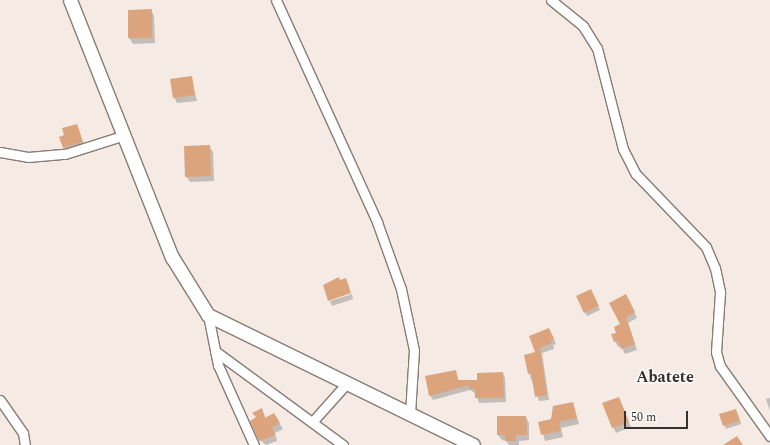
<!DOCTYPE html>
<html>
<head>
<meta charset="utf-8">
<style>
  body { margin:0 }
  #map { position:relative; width:770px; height:445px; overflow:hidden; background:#f5ebe4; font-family:Spectral,serif }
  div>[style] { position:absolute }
  .shadow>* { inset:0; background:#0003 }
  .building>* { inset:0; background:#dca47d }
  .roads { filter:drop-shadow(1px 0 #867c76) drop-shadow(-1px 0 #867c76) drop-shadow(0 1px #867c76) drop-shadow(0 -1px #867c76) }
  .minor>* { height:9px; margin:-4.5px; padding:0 4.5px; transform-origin:4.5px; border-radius:4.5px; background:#fff }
  .secondary>* { height:13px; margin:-6.5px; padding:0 6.5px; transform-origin:6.5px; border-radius:6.5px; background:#fff }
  span { translate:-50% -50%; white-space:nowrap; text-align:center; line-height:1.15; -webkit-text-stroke:3.5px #fefaf7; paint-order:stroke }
  .quarter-label { font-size:16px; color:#35312f; font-weight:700 }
  .scale { position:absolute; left:624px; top:411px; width:64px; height:18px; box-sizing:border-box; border:2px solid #35312f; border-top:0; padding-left:5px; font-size:12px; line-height:14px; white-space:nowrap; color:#35312f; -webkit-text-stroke:3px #fefaf7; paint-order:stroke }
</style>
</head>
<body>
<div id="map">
  <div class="shadow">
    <i style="clip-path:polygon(151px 10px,154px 16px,155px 43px,133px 44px,129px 38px)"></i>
    <i style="clip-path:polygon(191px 77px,197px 101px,177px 103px,174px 97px)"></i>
    <i style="clip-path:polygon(77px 125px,85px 148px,67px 153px,64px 147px,65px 136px)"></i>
    <i style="clip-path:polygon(209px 146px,213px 152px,214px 181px,190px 182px,186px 176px)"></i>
    <i style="clip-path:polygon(352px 294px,353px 299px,332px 306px,330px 301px)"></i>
    <i style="clip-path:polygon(592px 294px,600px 310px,587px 316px,577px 297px)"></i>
    <i style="clip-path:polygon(629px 301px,637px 318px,628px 323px,637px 350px,625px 354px,621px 346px,618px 347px,612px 335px,617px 334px,622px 325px)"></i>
    <i style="clip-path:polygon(552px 334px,556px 344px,553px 345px,554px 349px,542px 353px,549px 400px,539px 401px,529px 373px,536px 353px,530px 337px)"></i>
    <i style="clip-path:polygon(455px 371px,459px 381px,478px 381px,503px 373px,505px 378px,506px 402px,479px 403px,476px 394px,470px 390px,433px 400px,430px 395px)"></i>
    <i style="clip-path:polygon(770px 398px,770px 411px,766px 399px)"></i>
    <i style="clip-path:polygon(619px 399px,631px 427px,616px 433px,613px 427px)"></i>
    <i style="clip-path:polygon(573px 403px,579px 424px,561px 428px,563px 437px,545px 441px,540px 423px,552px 420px)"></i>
    <i style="clip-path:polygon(262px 410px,266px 419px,274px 414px,283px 429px,275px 433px,277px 441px,266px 445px,260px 440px,256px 418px)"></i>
    <i style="clip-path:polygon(738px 414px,741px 424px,726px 429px,724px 425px)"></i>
    <i style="clip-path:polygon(526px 417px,529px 423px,529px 440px,519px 441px,519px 445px,509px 445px,506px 441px,502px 440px,498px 435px)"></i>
  </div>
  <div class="building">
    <i style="clip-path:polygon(152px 9px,152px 38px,128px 38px,128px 10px)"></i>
    <i style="clip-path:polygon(192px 76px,195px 95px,173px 98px,170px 79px)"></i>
    <i style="clip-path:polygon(77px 124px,83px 142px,63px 148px,59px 137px,64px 135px,62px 128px)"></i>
    <i style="clip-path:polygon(210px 145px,211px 176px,185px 177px,184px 146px)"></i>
    <i style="clip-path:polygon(339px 277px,340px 280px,346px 278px,351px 293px,328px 301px,323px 285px)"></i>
    <i style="clip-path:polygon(591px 289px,599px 306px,584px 313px,576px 296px)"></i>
    <i style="clip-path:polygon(626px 294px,635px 312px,626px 317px,635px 344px,621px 349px,618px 341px,614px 342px,611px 334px,616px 333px,614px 327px,620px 324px,609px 303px)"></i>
    <i style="clip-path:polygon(549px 328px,554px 339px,550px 340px,552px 343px,540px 348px,547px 395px,535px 397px,531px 373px,528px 374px,524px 355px,535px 352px,529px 336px)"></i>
    <i style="clip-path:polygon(456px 370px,458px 380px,477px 380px,477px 373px,503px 372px,504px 398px,475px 398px,475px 389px,469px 389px,469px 385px,429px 396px,425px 376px)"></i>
    <i style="clip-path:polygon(619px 397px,629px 422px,612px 428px,602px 403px)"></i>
    <i style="clip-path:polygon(573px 402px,577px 418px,559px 422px,561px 431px,541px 435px,538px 422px,551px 419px,553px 406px)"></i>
    <i style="clip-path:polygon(262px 408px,265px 418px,274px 413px,280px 423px,272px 427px,275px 435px,259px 441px,250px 421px,256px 417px,252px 413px)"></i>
    <i style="clip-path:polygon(736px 409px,740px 421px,723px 426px,719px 414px)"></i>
    <i style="clip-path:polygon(497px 416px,526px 416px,527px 435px,516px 435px,516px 441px,505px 441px,505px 435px,497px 435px)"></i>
    <i style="clip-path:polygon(737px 436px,743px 445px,723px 445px)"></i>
  </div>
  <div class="roads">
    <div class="minor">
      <i style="left:276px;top:0;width:244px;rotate:65.5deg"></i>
      <i style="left:377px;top:222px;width:71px;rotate:70.3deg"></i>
      <i style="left:401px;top:289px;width:62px;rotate:78deg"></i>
      <i style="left:414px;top:350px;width:64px;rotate:93.6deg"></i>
      <i style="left:551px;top:0;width:41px;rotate:39.1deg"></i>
      <i style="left:583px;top:26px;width:26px;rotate:58deg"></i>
      <i style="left:597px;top:48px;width:104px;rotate:75.6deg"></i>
      <i style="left:623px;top:149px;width:28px;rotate:63deg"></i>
      <i style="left:636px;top:174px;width:101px;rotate:46.2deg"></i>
      <i style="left:706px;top:247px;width:23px;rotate:67deg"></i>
      <i style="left:715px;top:268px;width:25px;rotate:78deg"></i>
      <i style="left:720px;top:292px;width:60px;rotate:93.8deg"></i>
      <i style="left:716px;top:352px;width:15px;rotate:74deg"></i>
      <i style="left:720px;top:366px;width:86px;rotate:54.5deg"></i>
      <i style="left:0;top:152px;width:28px;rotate:10deg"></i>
      <i style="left:28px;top:157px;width:37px;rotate:-5deg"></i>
      <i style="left:65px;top:154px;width:63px;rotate:-17.6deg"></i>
      <i style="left:208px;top:315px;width:51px;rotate:78.7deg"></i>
      <i style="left:218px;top:365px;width:88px;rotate:65.8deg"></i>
      <i style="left:215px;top:351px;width:159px;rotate:36.3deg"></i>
      <i style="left:0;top:400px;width:40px;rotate:55.1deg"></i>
      <i style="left:23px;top:433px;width:12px;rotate:81deg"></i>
      <i style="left:313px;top:421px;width:51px;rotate:-48.2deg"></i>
    </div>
    <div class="secondary">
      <i style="left:70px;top:0;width:277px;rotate:68.4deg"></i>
      <i style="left:172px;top:257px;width:68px;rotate:58.2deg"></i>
      <i style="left:208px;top:315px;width:295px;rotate:26.1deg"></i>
    </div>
  </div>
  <div class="quarter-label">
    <span style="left:665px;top:377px">Abatete</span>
  </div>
  <div class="scale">50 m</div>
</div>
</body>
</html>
